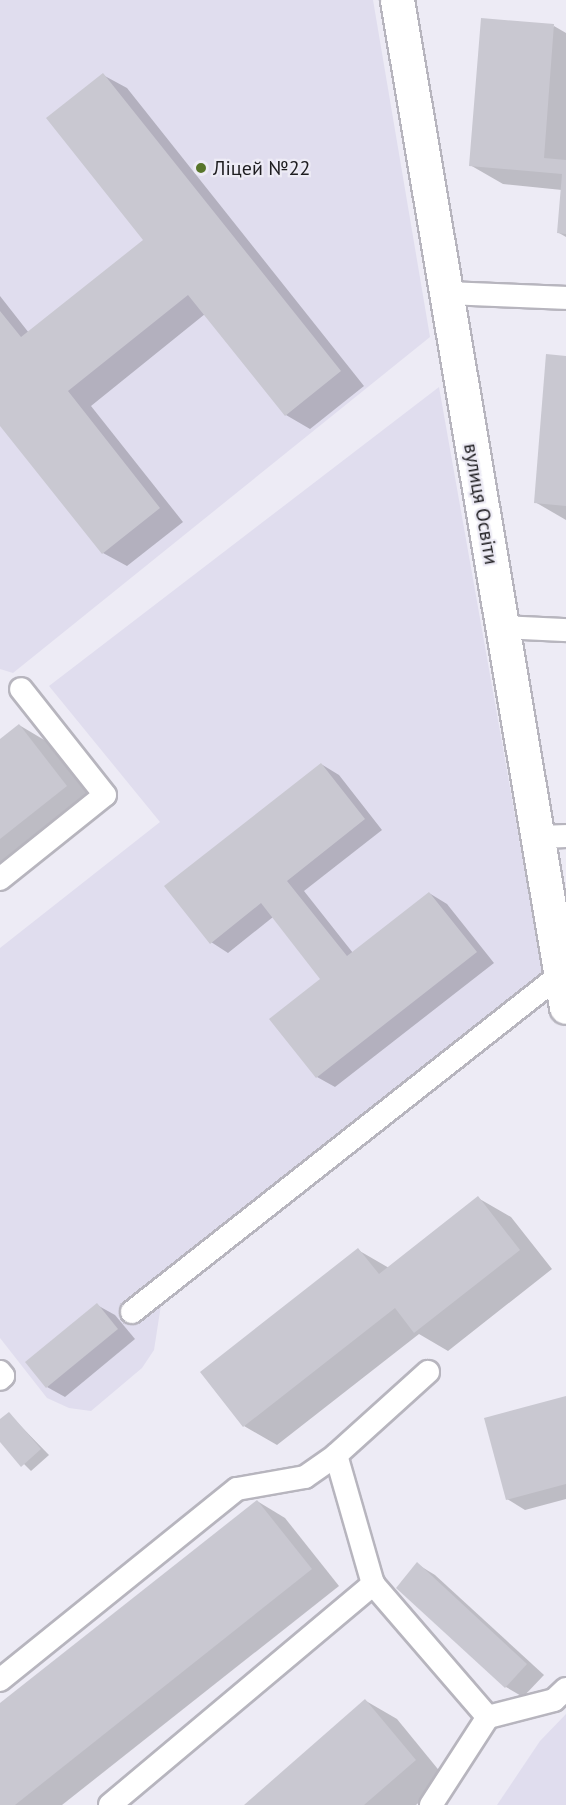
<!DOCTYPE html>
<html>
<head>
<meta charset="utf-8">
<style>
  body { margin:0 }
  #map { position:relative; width:566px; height:1805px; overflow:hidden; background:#edebf5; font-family:"PT Sans",sans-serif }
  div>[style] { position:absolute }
  .built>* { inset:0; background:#e0ddee }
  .shadow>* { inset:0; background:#0003 }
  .building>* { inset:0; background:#c9c8d1 }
  .roads { filter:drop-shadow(2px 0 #b7b5be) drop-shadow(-2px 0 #b7b5be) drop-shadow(0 2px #b7b5be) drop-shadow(0 -2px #b7b5be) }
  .lane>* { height:22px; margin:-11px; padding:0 11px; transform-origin:11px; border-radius:11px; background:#fff }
  .street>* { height:33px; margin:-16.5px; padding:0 16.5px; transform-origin:16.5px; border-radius:16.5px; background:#fff }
  .dots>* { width:16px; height:16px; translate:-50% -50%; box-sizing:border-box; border:3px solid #edebf5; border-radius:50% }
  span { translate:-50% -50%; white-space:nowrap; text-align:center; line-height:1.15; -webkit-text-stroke:4.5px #edebf5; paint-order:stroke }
  .poi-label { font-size:20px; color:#1e1d20 }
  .left { translate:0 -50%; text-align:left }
  .street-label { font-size:20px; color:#1e1d20 }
</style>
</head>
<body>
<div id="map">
  <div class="built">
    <i style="clip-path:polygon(0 0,373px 0,430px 337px,13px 673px,0 669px)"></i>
    <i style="clip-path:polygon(439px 387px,548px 1002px,171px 1291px,161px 1305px,154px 1350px,142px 1368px,91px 1411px,69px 1408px,47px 1398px,0 1338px,0 948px,160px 822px,49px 686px)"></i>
    <i style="clip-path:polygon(566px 1714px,566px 1805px,497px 1805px,540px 1741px)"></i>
  </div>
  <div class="shadow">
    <i style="clip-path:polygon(554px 26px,566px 33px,566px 237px,559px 233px,562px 190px,503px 184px,470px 165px)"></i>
    <i style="clip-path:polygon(103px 75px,127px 88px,364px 386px,310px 429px,286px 415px,205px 314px,91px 406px,183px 522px,127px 566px,103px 553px,0 423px,0 296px,29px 333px,145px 240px)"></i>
    <i style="clip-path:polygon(566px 358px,566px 520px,535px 502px)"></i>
    <i style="clip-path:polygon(19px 725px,51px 744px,98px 804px,0 881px,0 741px)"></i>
    <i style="clip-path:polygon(321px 764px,339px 775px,382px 830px,304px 891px,353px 953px,429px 893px,447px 904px,494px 963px,335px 1087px,317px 1077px,271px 1019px,322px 979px,273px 917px,228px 953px,211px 942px)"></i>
    <i style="clip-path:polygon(478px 1198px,511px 1217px,552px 1269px,448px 1351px,419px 1334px,277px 1445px,244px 1426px,358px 1250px,389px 1268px)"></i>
    <i style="clip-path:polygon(97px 1305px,115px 1315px,135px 1339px,65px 1397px,47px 1387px)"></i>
    <i style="clip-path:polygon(566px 1398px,566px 1499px,525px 1510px,507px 1499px)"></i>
    <i style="clip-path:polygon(9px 1414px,49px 1455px,31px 1471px,0 1440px,0 1421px)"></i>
    <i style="clip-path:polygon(257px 1501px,285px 1518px,339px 1586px,62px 1805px,0 1805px,0 1705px)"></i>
    <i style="clip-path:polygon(417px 1564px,435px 1575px,544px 1675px,523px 1697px,506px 1687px)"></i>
    <i style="clip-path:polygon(366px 1701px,397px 1719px,446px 1779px,416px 1805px,246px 1805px)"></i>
  </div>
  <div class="building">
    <i style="clip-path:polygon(481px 18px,554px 24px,544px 158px,566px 160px,566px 234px,557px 233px,562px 174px,469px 166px)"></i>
    <i style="clip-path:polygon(103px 73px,341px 371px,285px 416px,188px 295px,68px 391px,160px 508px,102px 554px,0 426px,0 311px,21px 337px,143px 240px,46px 118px)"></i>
    <i style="clip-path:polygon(546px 354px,566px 356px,566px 506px,534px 503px)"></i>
    <i style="clip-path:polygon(19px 724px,67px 786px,0 839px,0 739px)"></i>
    <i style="clip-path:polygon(321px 763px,365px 819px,287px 881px,347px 956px,429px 892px,477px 952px,316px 1078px,269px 1019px,320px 979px,261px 903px,210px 944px,164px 886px)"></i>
    <i style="clip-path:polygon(478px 1196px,520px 1250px,414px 1333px,395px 1308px,243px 1427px,200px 1372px,358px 1248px,379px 1274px)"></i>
    <i style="clip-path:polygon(97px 1303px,118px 1329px,46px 1388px,25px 1362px)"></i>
    <i style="clip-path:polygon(566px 1396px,566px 1484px,506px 1500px,484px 1418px)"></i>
    <i style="clip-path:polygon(9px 1412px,41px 1449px,21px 1467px,0 1442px,0 1419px)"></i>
    <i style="clip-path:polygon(257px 1500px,312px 1569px,15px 1805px,0 1805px,0 1703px)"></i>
    <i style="clip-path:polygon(417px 1562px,527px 1664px,505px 1688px,396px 1588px)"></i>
    <i style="clip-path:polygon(365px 1699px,416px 1760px,364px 1805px,244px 1805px)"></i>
  </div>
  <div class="roads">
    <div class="lane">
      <i style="left:446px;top:293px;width:120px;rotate:2.4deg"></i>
      <i style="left:502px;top:627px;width:64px;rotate:2.7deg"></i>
      <i style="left:537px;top:837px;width:29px;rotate:-2deg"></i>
      <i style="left:0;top:879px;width:134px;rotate:-38.7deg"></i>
      <i style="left:105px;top:795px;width:135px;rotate:-128.4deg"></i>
      <i style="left:132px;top:1312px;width:545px;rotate:-38.22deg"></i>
      <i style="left:0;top:1372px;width:5px;rotate:53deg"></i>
      <i style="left:3px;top:1376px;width:4px;rotate:135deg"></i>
      <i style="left:373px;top:1584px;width:176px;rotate:49.2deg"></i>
      <i style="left:488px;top:1717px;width:68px;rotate:-14.4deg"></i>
      <i style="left:554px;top:1700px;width:16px;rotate:-43deg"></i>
      <i style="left:0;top:1680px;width:304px;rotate:-38.9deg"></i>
      <i style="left:237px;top:1489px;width:69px;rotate:-10deg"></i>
      <i style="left:305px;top:1477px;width:38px;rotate:-35deg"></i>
      <i style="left:336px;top:1455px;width:124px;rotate:-42.1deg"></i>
      <i style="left:110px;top:1805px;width:344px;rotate:-40deg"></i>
      <i style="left:373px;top:1584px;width:134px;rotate:-106deg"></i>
      <i style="left:431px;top:1805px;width:105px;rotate:-57.1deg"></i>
    </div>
    <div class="street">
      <i style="left:397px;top:0;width:1021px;rotate:80.47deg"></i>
    </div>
  </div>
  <div class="dots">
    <i style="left:201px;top:168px;background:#58752a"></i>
  </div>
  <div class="poi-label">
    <span class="left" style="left:213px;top:168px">Ліцей №22</span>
  </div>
  <div class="street-label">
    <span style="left:481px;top:504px;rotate:80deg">вулиця Освіти</span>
  </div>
</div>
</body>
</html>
